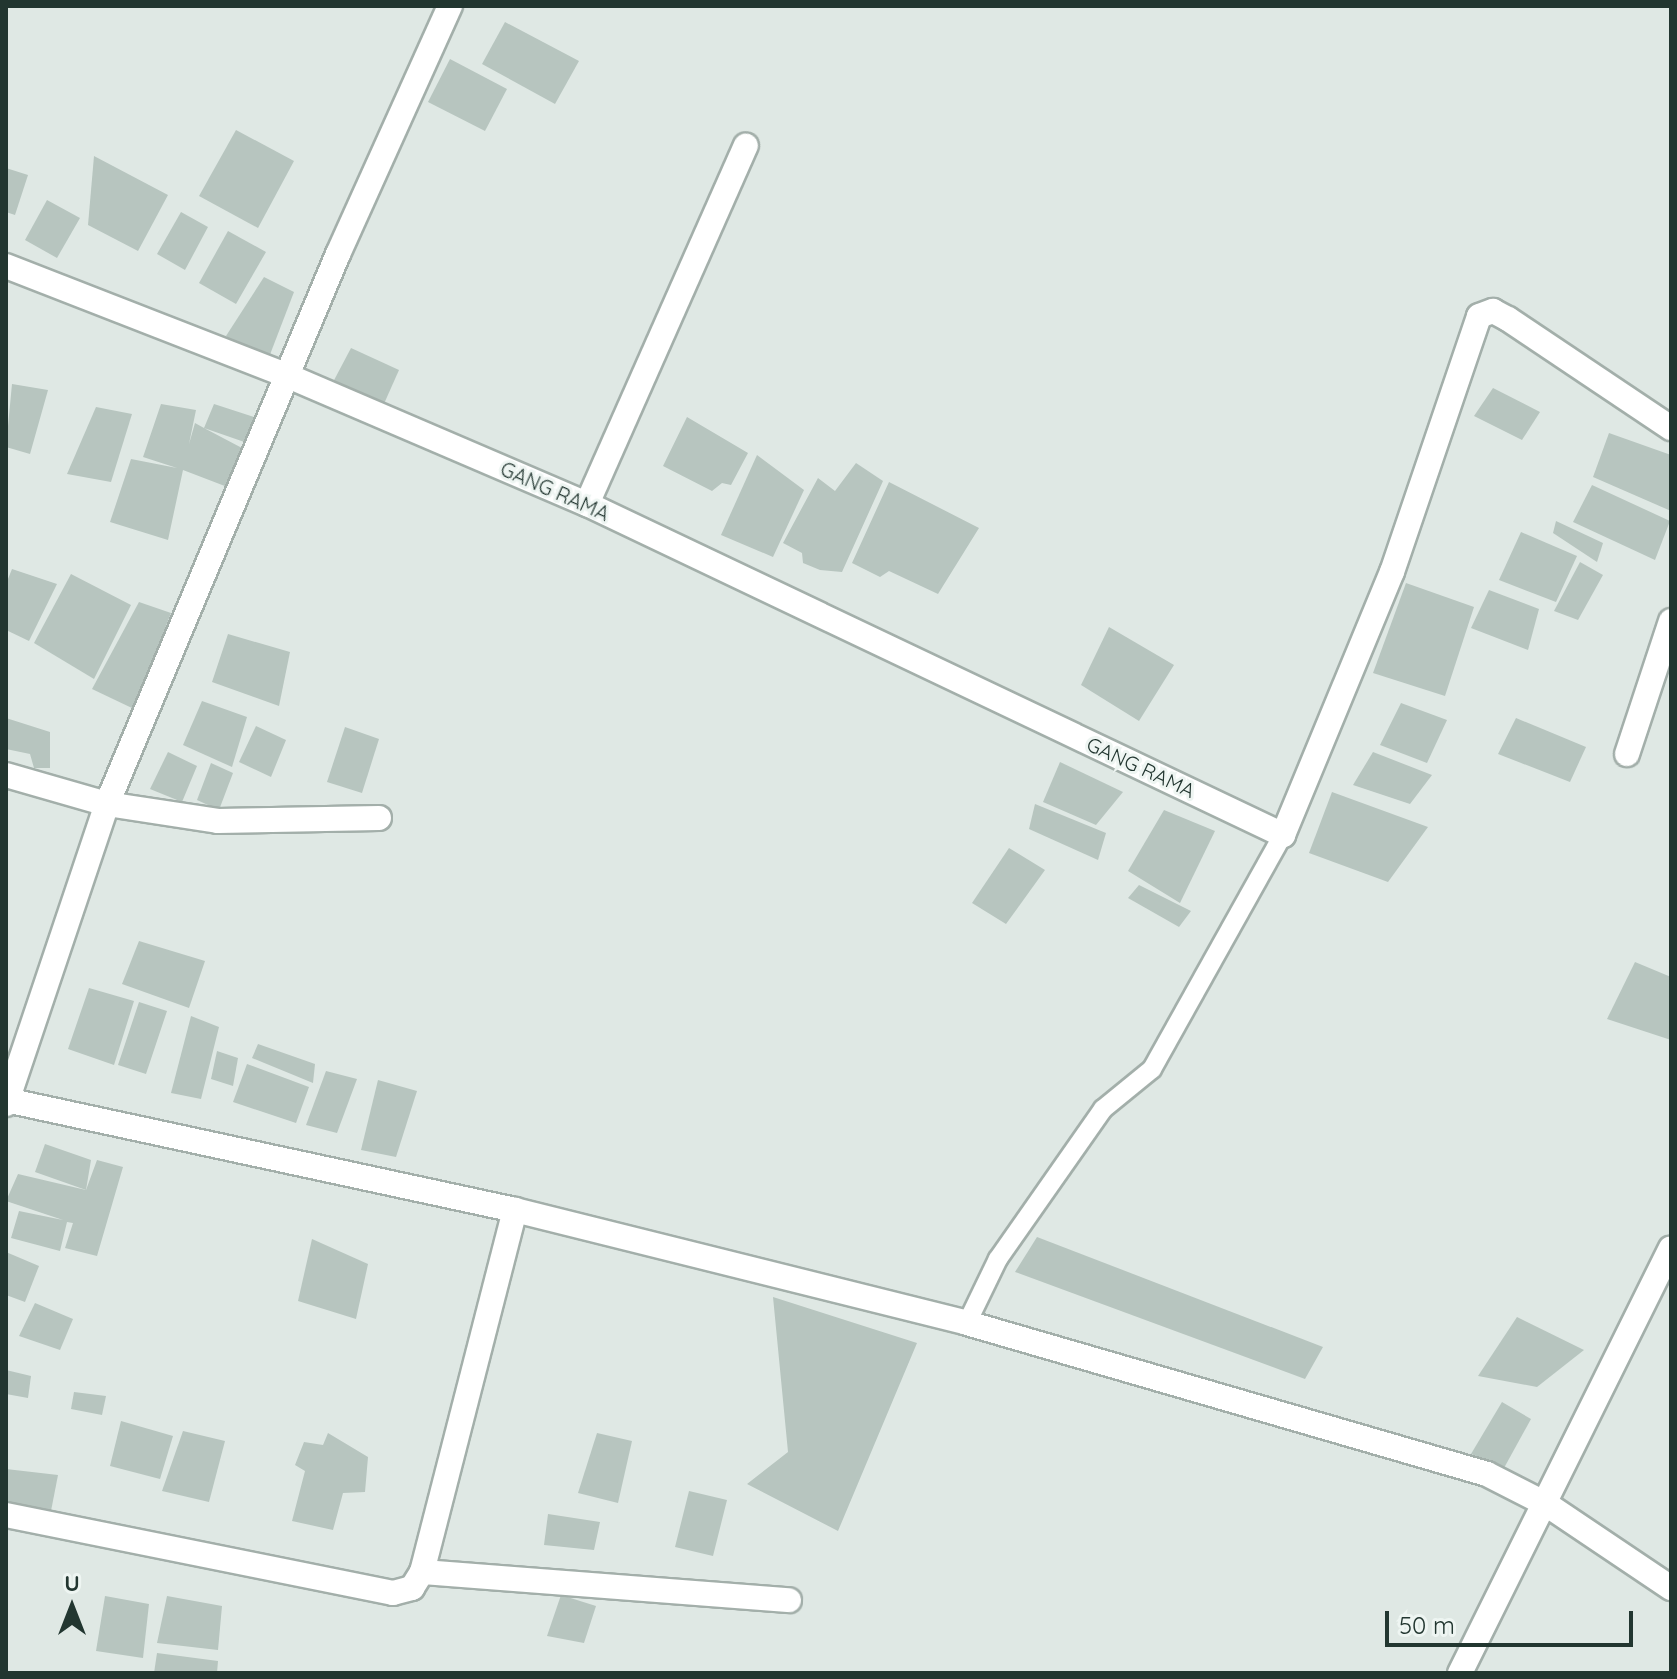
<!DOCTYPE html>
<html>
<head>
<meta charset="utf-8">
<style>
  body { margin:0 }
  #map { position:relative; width:1677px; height:1679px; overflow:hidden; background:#dfe8e4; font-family:Quicksand,sans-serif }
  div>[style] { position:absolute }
  .building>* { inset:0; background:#b7c5bf }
  .roads { filter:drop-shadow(2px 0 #a3afaa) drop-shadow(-2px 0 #a3afaa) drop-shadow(0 2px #a3afaa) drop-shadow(0 -2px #a3afaa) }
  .lane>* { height:18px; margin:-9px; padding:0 9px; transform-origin:9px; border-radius:9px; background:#fff }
  .street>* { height:24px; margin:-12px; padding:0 12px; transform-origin:12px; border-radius:12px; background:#fff }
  span { translate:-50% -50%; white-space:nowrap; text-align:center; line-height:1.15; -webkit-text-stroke:6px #eef5f2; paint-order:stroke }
  .street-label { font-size:20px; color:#223630 }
  .frame { position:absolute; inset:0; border:8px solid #223630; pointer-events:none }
  .north { position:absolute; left:32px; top:1567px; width:80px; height:80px; -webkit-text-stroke:6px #eef5f2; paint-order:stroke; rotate:0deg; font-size:22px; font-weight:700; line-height:32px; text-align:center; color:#223630 }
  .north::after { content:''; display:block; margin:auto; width:28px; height:36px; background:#223630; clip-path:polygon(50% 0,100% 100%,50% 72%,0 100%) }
  .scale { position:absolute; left:1385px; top:1611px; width:248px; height:36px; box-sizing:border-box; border:4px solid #223630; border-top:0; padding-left:10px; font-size:24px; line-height:28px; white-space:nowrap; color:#223630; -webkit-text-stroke:6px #eef5f2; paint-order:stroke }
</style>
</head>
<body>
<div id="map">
  <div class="building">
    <i style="clip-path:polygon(505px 22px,579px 61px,555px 104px,482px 64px)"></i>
    <i style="clip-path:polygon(450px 59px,507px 89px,485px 131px,428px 102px)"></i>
    <i style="clip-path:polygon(236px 130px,294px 161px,258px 228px,199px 196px)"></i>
    <i style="clip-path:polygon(94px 156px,168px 195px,138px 251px,88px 225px)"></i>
    <i style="clip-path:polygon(6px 168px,28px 175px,15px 215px,6px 212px)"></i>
    <i style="clip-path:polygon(47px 200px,80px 218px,57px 258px,25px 240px)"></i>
    <i style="clip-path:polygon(181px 212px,208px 227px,185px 270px,157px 254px)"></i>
    <i style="clip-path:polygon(228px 231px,266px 252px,236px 304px,199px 283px)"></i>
    <i style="clip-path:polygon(264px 277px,294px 292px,266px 365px,226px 336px)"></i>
    <i style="clip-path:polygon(351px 348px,399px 370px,383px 406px,332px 384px)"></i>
    <i style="clip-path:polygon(12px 384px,48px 390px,30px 454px,6px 447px)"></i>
    <i style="clip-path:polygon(1493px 388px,1540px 412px,1522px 440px,1474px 416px)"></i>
    <i style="clip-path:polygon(161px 404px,196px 410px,189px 444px,195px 423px,204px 428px,214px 404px,254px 417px,253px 445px,204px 428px,242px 448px,230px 488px,183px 470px,168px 540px,110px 522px,131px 459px,177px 468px,143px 457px)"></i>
    <i style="clip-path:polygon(96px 407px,132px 414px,111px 482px,67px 474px)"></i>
    <i style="clip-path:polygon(687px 417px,748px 453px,731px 485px,722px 483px,712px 491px,663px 466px)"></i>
    <i style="clip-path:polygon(1609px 433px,1671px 455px,1671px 511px,1593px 477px)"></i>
    <i style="clip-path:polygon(757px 455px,804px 490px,773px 557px,721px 535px)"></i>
    <i style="clip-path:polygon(856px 463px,883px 481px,842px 572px,820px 570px,803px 563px,802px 553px,783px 543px,818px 478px,835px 491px)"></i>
    <i style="clip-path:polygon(889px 482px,979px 528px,938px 594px,889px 571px,880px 577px,852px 563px)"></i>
    <i style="clip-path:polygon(1592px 485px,1670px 521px,1655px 560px,1573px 522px)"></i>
    <i style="clip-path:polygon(1556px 521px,1603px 543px,1597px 562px,1553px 533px)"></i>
    <i style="clip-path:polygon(1521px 532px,1577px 556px,1556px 602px,1499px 580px)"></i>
    <i style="clip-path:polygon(1580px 562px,1603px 575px,1578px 620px,1554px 611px)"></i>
    <i style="clip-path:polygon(12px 569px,57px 584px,29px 641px,6px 630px,6px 584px)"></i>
    <i style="clip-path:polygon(71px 574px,131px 605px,94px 679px,34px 643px)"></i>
    <i style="clip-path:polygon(1406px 583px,1474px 607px,1445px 696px,1373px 673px)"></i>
    <i style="clip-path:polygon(1489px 590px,1539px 609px,1528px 650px,1471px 628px)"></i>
    <i style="clip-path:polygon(139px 602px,171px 613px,134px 709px,92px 689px)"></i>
    <i style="clip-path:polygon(1109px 627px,1174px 665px,1139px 721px,1081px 685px)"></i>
    <i style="clip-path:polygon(228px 634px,290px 652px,279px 706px,212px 682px)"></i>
    <i style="clip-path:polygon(202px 701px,247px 717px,232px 767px,183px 745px)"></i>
    <i style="clip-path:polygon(1401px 703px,1447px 720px,1427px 763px,1380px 745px)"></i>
    <i style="clip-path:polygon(6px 718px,50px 732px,50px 768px,34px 768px,30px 754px,6px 749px)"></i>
    <i style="clip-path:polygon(1516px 718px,1586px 747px,1570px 782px,1498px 754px)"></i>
    <i style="clip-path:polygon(256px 726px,286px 740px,271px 777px,239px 762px)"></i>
    <i style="clip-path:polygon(345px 727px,379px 739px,362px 793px,327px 782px)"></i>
    <i style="clip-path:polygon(168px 752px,197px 766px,182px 802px,150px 789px)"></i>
    <i style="clip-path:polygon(1373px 752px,1432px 775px,1410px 804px,1353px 785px)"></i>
    <i style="clip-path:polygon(1060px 762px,1123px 792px,1096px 825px,1043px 802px)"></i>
    <i style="clip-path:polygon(211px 763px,233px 773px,219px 810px,197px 800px)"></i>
    <i style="clip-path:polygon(1332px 792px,1428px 827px,1388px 882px,1309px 853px)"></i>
    <i style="clip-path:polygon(1035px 804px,1106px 833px,1098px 860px,1029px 829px)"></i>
    <i style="clip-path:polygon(1164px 810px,1215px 831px,1180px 903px,1128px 871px)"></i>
    <i style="clip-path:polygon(1009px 848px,1045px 870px,1006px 924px,972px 903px)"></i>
    <i style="clip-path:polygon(1139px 885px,1191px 911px,1179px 927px,1128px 898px)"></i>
    <i style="clip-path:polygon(139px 941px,205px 961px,189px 1008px,122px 984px)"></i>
    <i style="clip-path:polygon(1635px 962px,1671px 977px,1671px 1040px,1607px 1019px)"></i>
    <i style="clip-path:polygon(89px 988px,134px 1001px,114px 1065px,68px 1049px)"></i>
    <i style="clip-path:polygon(139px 1002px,167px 1011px,146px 1074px,118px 1065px)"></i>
    <i style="clip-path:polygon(191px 1016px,219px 1027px,201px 1099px,171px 1093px)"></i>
    <i style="clip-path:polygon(258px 1044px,315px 1064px,313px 1083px,252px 1058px)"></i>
    <i style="clip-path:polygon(217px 1051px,238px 1058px,233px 1086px,211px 1079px)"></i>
    <i style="clip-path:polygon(247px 1064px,309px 1087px,296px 1123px,233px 1102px)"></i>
    <i style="clip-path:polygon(326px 1071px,357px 1079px,337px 1133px,306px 1125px)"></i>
    <i style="clip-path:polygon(378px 1080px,417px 1091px,396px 1157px,361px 1150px)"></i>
    <i style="clip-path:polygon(45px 1144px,91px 1160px,86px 1190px,35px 1172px)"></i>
    <i style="clip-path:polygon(97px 1160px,123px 1167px,97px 1256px,65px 1248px,73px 1223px,67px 1222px,60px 1251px,11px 1238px,19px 1211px,63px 1220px,6px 1201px,18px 1174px,86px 1190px)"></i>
    <i style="clip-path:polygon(1037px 1237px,1323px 1347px,1305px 1379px,1015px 1272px)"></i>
    <i style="clip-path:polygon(312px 1239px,368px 1264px,356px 1319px,298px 1301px)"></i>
    <i style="clip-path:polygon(6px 1252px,39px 1266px,25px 1302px,6px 1295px)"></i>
    <i style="clip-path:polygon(773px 1297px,917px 1343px,838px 1531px,747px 1484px,788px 1452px)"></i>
    <i style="clip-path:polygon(35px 1303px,73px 1319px,60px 1350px,19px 1336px)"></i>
    <i style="clip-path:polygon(1517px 1317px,1584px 1350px,1537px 1387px,1478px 1376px)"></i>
    <i style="clip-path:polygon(6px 1370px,31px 1376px,28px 1398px,6px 1394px)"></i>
    <i style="clip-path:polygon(74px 1392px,106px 1396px,102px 1415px,71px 1409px)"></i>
    <i style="clip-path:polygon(1502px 1402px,1531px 1419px,1504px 1468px,1471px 1454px)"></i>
    <i style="clip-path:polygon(121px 1421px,173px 1436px,160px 1479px,110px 1466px)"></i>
    <i style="clip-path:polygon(183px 1431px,225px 1441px,209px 1502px,162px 1491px)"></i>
    <i style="clip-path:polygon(328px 1433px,368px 1457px,365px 1492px,343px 1493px,333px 1530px,292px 1521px,305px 1471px,295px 1465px,304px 1442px,323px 1445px)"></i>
    <i style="clip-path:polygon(597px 1433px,632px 1441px,618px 1503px,578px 1493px)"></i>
    <i style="clip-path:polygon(6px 1469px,58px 1475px,51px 1511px,6px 1505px)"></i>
    <i style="clip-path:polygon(689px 1491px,727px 1500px,713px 1556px,675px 1547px)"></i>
    <i style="clip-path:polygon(548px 1514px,600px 1522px,594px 1550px,544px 1545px)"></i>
    <i style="clip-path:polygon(561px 1595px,596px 1606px,584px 1643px,547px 1636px)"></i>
    <i style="clip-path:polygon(105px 1596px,149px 1604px,143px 1658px,96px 1651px)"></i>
    <i style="clip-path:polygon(167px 1596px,222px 1606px,218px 1650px,157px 1643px)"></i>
    <i style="clip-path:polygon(157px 1653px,218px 1661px,217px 1673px,154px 1673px)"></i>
  </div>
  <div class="roads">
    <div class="lane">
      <i style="left:967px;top:1323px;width:71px;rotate:-64.2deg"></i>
      <i style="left:998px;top:1259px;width:183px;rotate:-55deg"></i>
      <i style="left:1103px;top:1109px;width:63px;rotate:-39.2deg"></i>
      <i style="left:1152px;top:1069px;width:268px;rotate:-60.8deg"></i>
    </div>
    <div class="street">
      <i style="left:6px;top:266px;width:303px;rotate:21.3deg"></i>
      <i style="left:288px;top:376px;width:325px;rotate:23.2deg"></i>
      <i style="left:587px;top:504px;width:771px;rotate:25.43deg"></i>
      <i style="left:1283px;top:835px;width:285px;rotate:-67.5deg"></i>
      <i style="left:1392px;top:572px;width:270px;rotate:-71.2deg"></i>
      <i style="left:1479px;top:316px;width:15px;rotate:-20deg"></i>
      <i style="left:1493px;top:311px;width:17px;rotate:28deg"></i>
      <i style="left:1508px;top:319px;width:196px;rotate:33.8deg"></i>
      <i style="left:587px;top:504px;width:392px;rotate:-66.1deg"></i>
      <i style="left:1627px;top:754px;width:140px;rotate:-71.7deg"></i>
      <i style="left:6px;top:775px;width:105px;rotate:16deg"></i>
      <i style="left:107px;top:804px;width:112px;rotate:8.7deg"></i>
      <i style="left:218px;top:821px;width:161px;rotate:-1.1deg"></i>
      <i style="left:6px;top:1100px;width:521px;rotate:12.19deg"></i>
      <i style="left:515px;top:1210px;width:466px;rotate:14deg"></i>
      <i style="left:967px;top:1323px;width:541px;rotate:16.19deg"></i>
      <i style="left:1487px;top:1474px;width:66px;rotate:27deg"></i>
      <i style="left:1546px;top:1504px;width:151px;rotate:33.9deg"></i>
      <i style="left:6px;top:1104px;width:317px;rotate:-71.4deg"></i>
      <i style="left:107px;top:804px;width:597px;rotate:-67.22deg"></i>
      <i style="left:338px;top:254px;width:272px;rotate:-65.7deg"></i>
      <i style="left:6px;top:1515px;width:395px;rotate:11.4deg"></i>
      <i style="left:393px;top:1593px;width:20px;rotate:-15deg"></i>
      <i style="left:412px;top:1588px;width:19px;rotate:-58deg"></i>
      <i style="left:422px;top:1572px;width:374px;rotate:-75.6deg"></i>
      <i style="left:422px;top:1572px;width:368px;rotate:4.4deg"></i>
      <i style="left:1460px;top:1673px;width:474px;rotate:-63.6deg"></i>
    </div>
  </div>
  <div class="street-label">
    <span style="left:555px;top:491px;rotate:24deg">GANG RAMA</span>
    <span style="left:1141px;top:767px;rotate:25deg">GANG RAMA</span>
  </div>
  <div class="frame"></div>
  <div class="north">U</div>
  <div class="scale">50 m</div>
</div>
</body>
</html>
